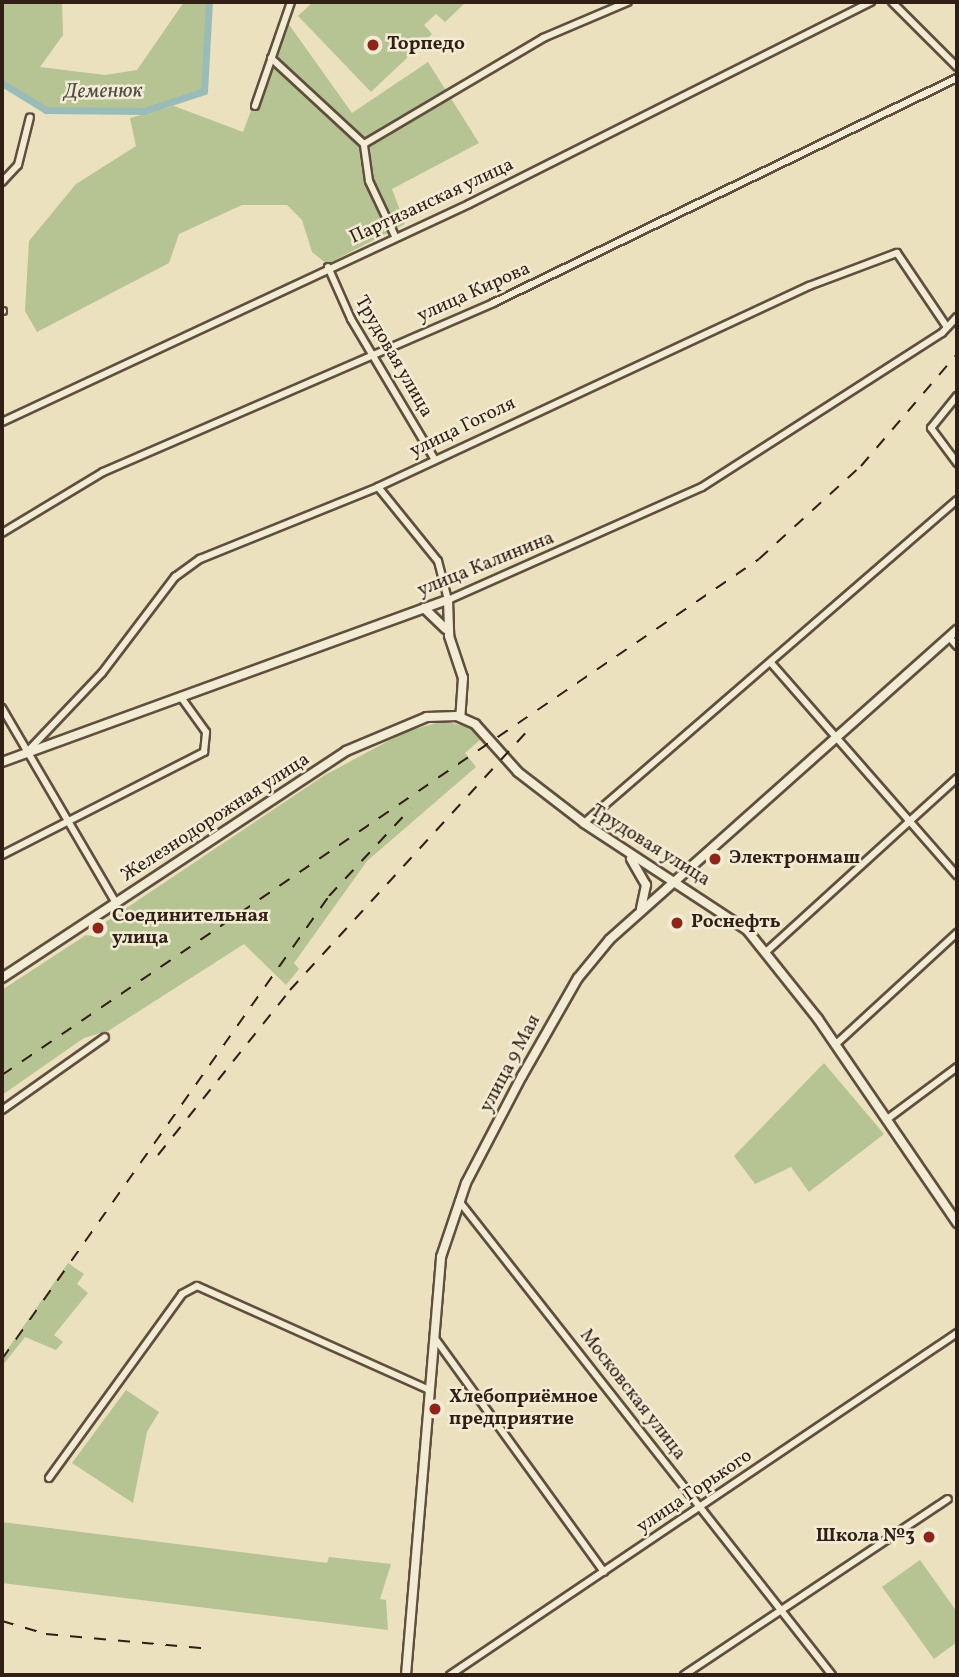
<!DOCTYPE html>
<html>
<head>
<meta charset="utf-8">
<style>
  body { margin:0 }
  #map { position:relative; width:959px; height:1677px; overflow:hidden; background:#ebe1be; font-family:Vollkorn,serif }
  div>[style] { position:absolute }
  .green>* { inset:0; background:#b6c393 }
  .canal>* { height:7px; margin:-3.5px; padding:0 3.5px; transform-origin:3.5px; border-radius:3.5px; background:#9abcb9 }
  .roads { filter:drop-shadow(2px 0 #604f3e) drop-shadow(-2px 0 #604f3e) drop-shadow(0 2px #604f3e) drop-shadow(0 -2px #604f3e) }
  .minor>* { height:6px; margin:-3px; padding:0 3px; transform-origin:3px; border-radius:3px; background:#f2ecd5 }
  .tertiary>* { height:8px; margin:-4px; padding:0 4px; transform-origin:4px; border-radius:4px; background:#f2ecd5 }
  .rail>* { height:2px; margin-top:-1px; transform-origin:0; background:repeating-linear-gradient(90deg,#311e14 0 12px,transparent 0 24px) }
  .dots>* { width:19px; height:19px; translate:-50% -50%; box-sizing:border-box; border:4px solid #f2ecd5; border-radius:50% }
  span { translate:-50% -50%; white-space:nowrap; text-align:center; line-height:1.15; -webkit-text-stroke:5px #f2ecd5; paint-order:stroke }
  .poi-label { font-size:19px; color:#311e14; font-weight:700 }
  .left { translate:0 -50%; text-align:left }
  .right { translate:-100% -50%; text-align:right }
  .street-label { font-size:19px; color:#311e14 }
  .water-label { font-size:21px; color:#504d46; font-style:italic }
  .frame { position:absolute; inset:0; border:4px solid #311e14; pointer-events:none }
</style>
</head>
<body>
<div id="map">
  <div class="green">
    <i style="clip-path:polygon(2px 2px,62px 2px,63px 35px,40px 67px,105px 75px,137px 70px,184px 2px,209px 2px,204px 91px,144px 111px,46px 110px,2px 83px)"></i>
    <i style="clip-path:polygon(313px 2px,466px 2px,445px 22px,436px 14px,424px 25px,432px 34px,371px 92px,298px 16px)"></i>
    <i style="clip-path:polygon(285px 19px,352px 113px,428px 62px,479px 143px,392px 189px,405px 224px,327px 264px,312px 252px,302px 220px,287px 205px,242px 205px,179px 234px,169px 263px,37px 332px,25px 311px,29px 241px,76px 184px,136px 146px,130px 118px,174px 106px,243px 132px)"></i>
    <i style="clip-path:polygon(443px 721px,469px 727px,481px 739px,465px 753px,476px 767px,367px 861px,294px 963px,299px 969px,286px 985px,244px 944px,108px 1031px,84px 1038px,2px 1095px,2px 990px,86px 935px,98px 937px,101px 925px,325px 775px,405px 732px)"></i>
    <i style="clip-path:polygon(824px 1063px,884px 1134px,809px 1192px,791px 1167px,755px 1184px,734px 1156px)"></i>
    <i style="clip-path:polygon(68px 1263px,84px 1274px,77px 1284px,88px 1293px,54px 1335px,63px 1342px,56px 1350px,25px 1337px,2px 1366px,2px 1357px)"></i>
    <i style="clip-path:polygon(126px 1390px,159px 1412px,147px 1432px,133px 1503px,72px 1463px)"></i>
    <i style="clip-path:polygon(2px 1522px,327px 1563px,329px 1557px,391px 1564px,380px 1599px,386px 1600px,388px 1630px,2px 1583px)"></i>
    <i style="clip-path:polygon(920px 1560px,957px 1612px,957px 1642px,934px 1659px,882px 1587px)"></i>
  </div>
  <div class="canal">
    <i style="left:2px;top:83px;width:52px;rotate:31.5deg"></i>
    <i style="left:46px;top:110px;width:98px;rotate:0.6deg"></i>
    <i style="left:144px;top:111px;width:63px;rotate:-18.4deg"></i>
    <i style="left:204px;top:91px;width:89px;rotate:-86.8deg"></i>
  </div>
  <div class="roads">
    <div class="minor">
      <i style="left:892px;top:2px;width:92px;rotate:45deg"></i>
      <i style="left:271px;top:58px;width:127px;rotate:42.8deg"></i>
      <i style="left:255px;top:106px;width:110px;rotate:-70.9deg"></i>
      <i style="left:2px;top:182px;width:23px;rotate:-47deg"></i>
      <i style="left:18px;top:165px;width:49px;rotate:-76deg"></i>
      <i style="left:395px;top:236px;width:61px;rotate:-115.3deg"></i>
      <i style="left:369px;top:181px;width:37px;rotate:-98deg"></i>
      <i style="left:364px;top:144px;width:208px;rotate:-30.6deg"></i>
      <i style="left:543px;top:38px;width:92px;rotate:-23deg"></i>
      <i style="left:328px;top:267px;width:57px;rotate:66.1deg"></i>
      <i style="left:351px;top:319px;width:164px;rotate:59.2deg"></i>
      <i style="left:2px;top:311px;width:1px"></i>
      <i style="left:957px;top:396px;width:41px;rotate:129.1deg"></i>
      <i style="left:931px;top:428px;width:44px;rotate:53.4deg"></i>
      <i style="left:2px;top:422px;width:515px;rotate:-25.02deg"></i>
      <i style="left:469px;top:204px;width:450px;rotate:-26.7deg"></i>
      <i style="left:378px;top:487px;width:95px;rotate:51deg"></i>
      <i style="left:438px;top:561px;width:40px;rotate:75.6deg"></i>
      <i style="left:448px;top:600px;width:278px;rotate:-24deg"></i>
      <i style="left:702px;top:487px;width:285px;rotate:-32.7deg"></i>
      <i style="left:942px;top:333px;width:22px;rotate:-47deg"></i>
      <i style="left:2px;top:533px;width:118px;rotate:-31.1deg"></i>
      <i style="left:103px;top:472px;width:425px;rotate:-23.4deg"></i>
      <i style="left:493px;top:303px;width:516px;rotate:-25.87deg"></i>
      <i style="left:949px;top:637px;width:12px;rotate:48deg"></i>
      <i style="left:772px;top:664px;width:281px;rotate:48.8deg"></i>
      <i style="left:2px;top:708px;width:226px;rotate:59.7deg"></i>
      <i style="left:26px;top:753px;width:110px;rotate:-46.5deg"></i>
      <i style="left:102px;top:673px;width:121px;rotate:-52.8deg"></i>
      <i style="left:175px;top:577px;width:31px;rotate:-36deg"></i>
      <i style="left:200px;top:559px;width:192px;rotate:-22deg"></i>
      <i style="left:378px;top:487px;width:476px;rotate:-25deg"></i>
      <i style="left:809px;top:286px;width:94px;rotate:-20.6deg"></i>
      <i style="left:897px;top:253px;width:89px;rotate:56deg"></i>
      <i style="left:584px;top:823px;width:493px;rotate:-40.9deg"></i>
      <i style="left:2px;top:855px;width:227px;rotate:-27deg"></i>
      <i style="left:204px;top:752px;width:20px;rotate:-84deg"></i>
      <i style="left:206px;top:732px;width:44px;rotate:-125.8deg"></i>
      <i style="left:767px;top:951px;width:257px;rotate:-42.3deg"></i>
      <i style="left:835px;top:1045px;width:166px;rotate:-42.6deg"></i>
      <i style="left:2px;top:1110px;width:126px;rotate:-35.3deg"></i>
      <i style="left:886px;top:1120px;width:89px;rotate:-36.7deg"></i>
      <i style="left:459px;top:1201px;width:603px;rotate:51.8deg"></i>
      <i style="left:434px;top:1337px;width:290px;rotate:54.1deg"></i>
      <i style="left:49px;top:1478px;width:227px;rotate:-54.1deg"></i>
      <i style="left:182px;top:1294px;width:17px;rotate:-28deg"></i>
      <i style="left:197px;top:1286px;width:254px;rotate:24.1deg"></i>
      <i style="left:450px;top:1675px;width:612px;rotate:-34deg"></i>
      <i style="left:684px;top:1675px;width:317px;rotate:-33.7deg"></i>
    </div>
    <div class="tertiary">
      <i style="left:424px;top:608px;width:30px;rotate:44deg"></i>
      <i style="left:2px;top:762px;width:475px;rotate:-20deg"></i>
      <i style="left:448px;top:600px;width:36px;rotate:88deg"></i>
      <i style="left:449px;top:636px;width:44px;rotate:71.6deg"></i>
      <i style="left:463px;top:678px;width:39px;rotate:94deg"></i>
      <i style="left:631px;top:859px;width:30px;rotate:60deg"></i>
      <i style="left:646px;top:885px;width:24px;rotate:102deg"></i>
      <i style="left:2px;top:978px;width:412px;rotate:-33.4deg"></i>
      <i style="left:346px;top:751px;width:88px;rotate:-22.8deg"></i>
      <i style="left:427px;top:717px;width:30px;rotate:-2deg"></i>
      <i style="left:457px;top:716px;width:20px;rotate:24deg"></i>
      <i style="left:475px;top:724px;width:64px;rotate:48.1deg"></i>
      <i style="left:518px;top:772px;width:83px;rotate:37.7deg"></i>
      <i style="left:584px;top:823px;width:195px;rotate:33.3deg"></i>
      <i style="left:747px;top:930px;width:114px;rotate:51.4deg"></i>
      <i style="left:818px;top:1019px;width:247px;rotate:55.7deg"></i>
      <i style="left:406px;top:1675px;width:419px;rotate:-85.2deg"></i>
      <i style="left:441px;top:1257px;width:78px;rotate:-71.3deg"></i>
      <i style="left:466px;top:1183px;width:121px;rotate:-62.4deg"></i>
      <i style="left:522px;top:1076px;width:113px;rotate:-60.3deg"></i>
      <i style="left:578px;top:978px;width:50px;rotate:-50.6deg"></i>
      <i style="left:610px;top:939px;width:465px;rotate:-41.7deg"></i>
    </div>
  </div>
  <div class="rail">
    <i style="left:2px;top:1075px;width:916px;rotate:-34.28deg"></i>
    <i style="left:759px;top:559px;width:138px;rotate:-42.4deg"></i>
    <i style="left:861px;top:466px;width:148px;rotate:-49.4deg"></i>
    <i style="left:158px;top:1155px;width:211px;rotate:-51.3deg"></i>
    <i style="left:290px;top:990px;width:355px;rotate:-47.5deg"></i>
    <i style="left:2px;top:1359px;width:567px;rotate:-54.77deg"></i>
    <i style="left:329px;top:896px;width:120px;rotate:-47deg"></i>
    <i style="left:2px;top:1621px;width:46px;rotate:16.5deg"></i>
    <i style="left:46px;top:1634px;width:166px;rotate:5.2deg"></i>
  </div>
  <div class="dots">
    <i style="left:373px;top:45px;background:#8f2418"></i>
    <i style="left:715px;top:859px;background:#8f2418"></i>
    <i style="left:677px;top:923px;background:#8f2418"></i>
    <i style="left:98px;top:928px;background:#8f2418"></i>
    <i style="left:435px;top:1409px;background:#8f2418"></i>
    <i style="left:929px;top:1537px;background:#8f2418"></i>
  </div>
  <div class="poi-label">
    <span class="left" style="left:387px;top:45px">Торпедо</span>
    <span class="left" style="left:729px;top:859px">Электронмаш</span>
    <span class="left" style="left:112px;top:928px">Соединительная<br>улица</span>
    <span class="left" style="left:691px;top:923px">Роснефть</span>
    <span class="left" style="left:449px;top:1409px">Хлебоприёмное<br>предприятие</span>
    <span class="right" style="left:915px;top:1537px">Школа №3</span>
  </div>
  <div class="street-label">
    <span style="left:432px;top:202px;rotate:-25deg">Партизанская улица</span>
    <span style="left:474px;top:293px;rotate:-24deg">улица Кирова</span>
    <span style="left:393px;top:357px;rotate:60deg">Трудовая улица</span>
    <span style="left:463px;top:428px;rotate:-26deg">улица Гоголя</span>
    <span style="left:486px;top:565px;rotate:-22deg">улица Калинина</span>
    <span style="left:216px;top:818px;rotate:-33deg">Железнодорожная улица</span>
    <span style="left:650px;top:846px;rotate:32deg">Трудовая улица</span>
    <span style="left:511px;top:1064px;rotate:-62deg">улица 9 Мая</span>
    <span style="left:632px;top:1395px;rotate:52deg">Московская улица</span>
    <span style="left:695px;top:1492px;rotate:-34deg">улица Горького</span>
  </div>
  <div class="water-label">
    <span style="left:103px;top:92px;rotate:-1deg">Деменюк</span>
  </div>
  <div class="frame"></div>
</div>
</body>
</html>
